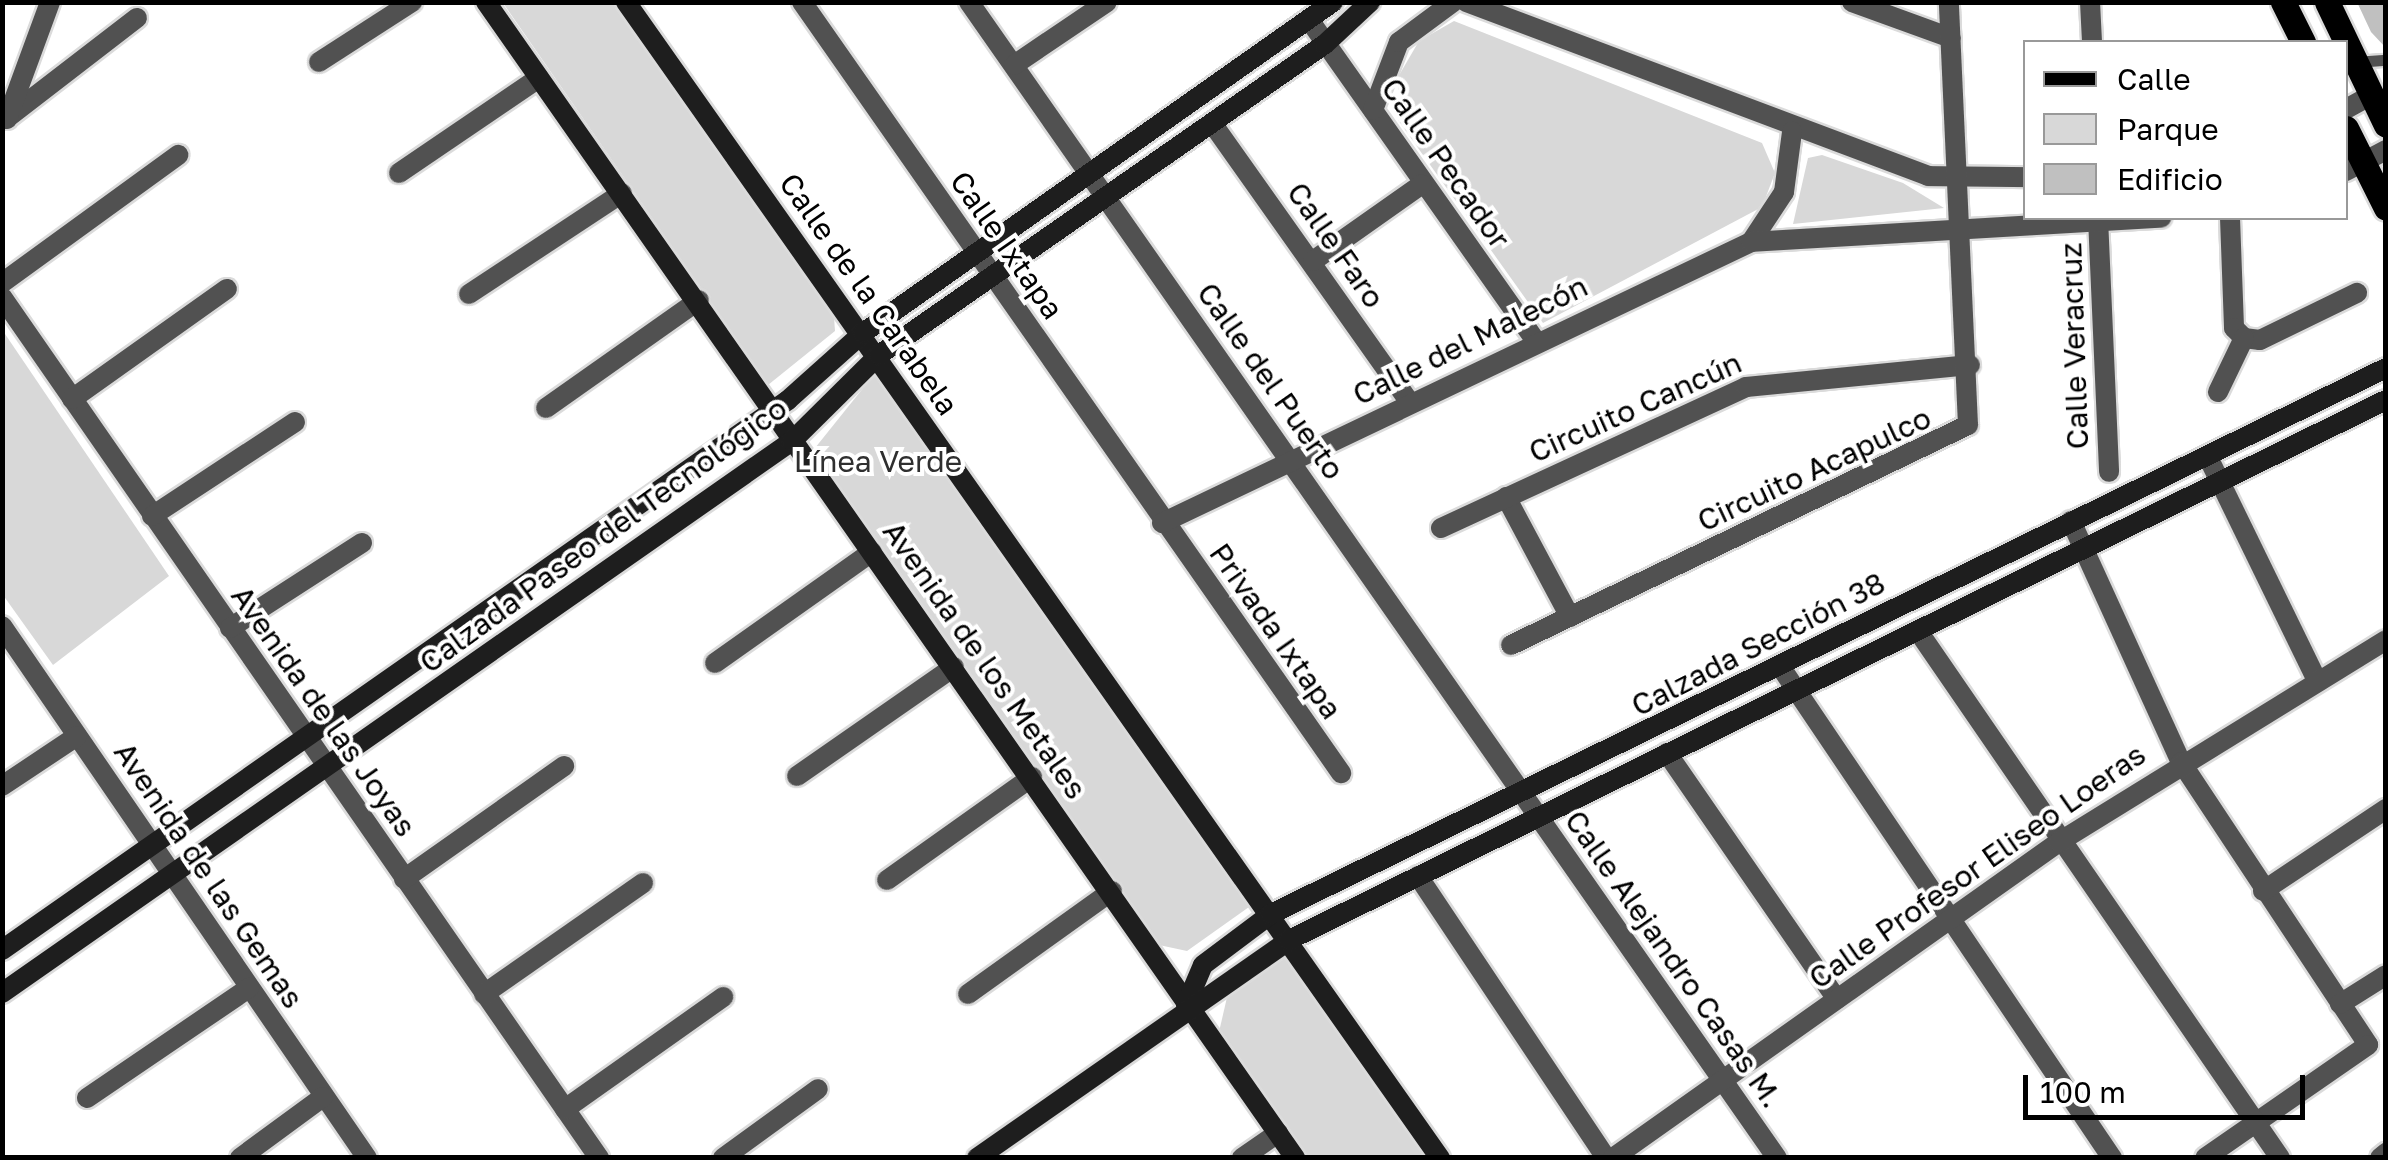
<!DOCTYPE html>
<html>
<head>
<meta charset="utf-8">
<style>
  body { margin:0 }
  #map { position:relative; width:2388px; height:1160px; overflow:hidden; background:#fff; font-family:"Golos Text",sans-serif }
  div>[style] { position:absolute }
  .green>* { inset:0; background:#d8d8d8 }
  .building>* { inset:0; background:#c0c0c0 }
  .roads { filter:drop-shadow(2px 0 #dbdbdb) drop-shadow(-2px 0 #dbdbdb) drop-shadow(0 2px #dbdbdb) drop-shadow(0 -2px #dbdbdb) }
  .lane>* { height:11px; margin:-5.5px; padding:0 5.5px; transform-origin:5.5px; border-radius:5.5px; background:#515151 }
  .street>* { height:20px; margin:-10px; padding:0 10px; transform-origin:10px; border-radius:10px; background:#515151 }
  .secondary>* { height:20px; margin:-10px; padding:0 10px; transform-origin:10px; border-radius:10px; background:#1e1e1e }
  .primary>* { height:25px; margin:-12.5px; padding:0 12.5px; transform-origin:12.5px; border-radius:12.5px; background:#000 }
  span { translate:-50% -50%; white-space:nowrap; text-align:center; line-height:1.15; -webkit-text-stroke:8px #fff; paint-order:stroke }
  .street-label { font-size:30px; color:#000 }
  .park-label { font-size:30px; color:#2f2f2f }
  .frame { position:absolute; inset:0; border:5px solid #000; pointer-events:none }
  .legend { position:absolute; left:2023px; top:40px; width:325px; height:180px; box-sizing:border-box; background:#fff; border:2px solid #999; margin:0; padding:12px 18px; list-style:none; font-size:30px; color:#000 }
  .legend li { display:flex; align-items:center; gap:20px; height:50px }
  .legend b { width:50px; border:2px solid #999 }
  .scale { position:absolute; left:2023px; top:1075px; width:282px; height:45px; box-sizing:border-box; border:5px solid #000; border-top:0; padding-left:12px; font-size:30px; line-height:35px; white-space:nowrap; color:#000; -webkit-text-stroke:8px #fff; paint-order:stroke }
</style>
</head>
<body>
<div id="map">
  <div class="green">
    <i style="clip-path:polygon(503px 3px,616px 3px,834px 317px,835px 331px,768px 385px)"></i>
    <i style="clip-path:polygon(1454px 21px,1762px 143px,1775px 173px,1762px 207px,1543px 323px,1398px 120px,1398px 77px,1419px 41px)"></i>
    <i style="clip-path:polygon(1822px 155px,1903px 183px,1944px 208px,1793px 224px,1808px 158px)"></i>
    <i style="clip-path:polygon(3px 331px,169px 576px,53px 665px,3px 595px)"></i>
    <i style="clip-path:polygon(876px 372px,1249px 907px,1187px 951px,1159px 945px,811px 453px)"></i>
    <i style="clip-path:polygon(1288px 949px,1433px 1157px,1307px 1157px,1219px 1032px,1228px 993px)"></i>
  </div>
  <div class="building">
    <i style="clip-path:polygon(2357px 2px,2386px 2px,2386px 48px,2371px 32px)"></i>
  </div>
  <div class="roads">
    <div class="lane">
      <i style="left:2355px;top:62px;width:31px;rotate:-4deg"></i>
    </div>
    <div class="street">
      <i style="left:802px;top:2px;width:941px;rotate:55.04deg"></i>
      <i style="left:969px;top:2px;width:1410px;rotate:55.05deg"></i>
      <i style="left:1466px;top:2px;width:494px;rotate:20.6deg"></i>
      <i style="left:1928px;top:176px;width:98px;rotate:0.6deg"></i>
      <i style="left:1852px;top:2px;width:105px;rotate:20deg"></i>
      <i style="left:2090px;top:2px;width:40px;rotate:87.1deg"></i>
      <i style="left:1310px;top:21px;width:388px;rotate:54.8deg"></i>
      <i style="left:319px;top:62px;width:111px;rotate:-32.8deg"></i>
      <i style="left:1014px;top:65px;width:112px;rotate:-34.1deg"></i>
      <i style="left:2346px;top:109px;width:29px;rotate:-29deg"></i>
      <i style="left:1373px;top:110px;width:73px;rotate:-69.1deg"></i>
      <i style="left:1399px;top:42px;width:67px;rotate:-36.5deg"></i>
      <i style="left:7px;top:118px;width:164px;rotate:-37.6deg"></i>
      <i style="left:7px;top:119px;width:125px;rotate:-69.8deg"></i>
      <i style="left:1212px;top:123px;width:343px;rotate:54.7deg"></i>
      <i style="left:2346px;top:171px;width:45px;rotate:-27.7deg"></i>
      <i style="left:399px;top:173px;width:169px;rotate:-34.2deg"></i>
      <i style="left:2098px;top:218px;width:254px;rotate:87.5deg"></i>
      <i style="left:2230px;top:218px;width:110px;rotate:87.9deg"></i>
      <i style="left:2234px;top:328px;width:14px;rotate:45deg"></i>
      <i style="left:2244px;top:338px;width:16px;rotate:7deg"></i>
      <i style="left:2260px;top:340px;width:108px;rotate:-25.9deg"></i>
      <i style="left:1751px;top:242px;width:60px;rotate:-56.6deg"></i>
      <i style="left:1784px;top:192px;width:61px;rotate:-82.4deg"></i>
      <i style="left:1313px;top:261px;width:133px;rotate:-35.2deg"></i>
      <i style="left:2px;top:283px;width:218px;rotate:-36deg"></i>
      <i style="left:469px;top:294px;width:183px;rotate:-33.4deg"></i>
      <i style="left:2px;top:297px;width:1048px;rotate:55.26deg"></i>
      <i style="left:2218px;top:392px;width:60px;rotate:-64.3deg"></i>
      <i style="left:72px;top:399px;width:190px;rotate:-35.4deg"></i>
      <i style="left:546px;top:408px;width:187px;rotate:-35.2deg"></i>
      <i style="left:2208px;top:457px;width:244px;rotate:64deg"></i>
      <i style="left:1506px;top:497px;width:136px;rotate:61.9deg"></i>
      <i style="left:152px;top:516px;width:171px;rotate:-33.3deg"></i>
      <i style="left:2071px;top:521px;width:265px;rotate:65.5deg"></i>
      <i style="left:2181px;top:762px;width:339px;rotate:56.5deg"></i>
      <i style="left:2368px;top:1045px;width:198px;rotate:145.3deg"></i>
      <i style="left:1162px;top:523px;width:653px;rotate:-25.5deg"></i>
      <i style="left:1751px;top:242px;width:411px;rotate:-3.4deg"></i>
      <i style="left:1441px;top:528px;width:336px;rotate:-24.8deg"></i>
      <i style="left:1746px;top:387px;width:225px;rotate:-5.6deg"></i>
      <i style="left:2px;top:626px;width:645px;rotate:55.55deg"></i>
      <i style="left:230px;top:628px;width:157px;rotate:-32.8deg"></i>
      <i style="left:1918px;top:631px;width:639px;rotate:55.51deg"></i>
      <i style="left:1511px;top:645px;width:507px;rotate:-25.71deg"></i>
      <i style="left:1968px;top:425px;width:423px;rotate:-92.6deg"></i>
      <i style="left:715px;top:663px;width:192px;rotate:-35.3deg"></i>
      <i style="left:1780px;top:666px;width:594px;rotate:55.99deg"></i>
      <i style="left:1667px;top:753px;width:299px;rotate:55.4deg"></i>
      <i style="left:797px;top:776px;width:191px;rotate:-34.8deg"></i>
      <i style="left:2px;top:786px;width:90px;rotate:-33.7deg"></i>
      <i style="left:1418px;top:876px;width:339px;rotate:56.3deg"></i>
      <i style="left:404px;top:879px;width:196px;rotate:-35.2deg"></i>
      <i style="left:887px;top:880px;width:178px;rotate:-35.4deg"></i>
      <i style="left:2263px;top:891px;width:148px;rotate:-33.7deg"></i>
      <i style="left:484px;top:994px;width:194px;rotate:-34.9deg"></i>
      <i style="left:968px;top:994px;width:177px;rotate:-35.6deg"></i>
      <i style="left:2340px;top:1004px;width:54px;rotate:-32.2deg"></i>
      <i style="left:87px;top:1098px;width:196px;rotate:-34.2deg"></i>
      <i style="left:565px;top:1109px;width:194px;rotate:-35.3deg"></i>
      <i style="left:240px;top:1158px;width:103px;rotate:-36.3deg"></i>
      <i style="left:723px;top:1158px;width:117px;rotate:-36deg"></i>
      <i style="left:1242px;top:1158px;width:44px;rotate:-34.8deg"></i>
      <i style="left:1613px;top:1158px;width:547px;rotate:-35.32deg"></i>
      <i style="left:2059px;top:842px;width:384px;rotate:-31.7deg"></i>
      <i style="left:2380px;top:1158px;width:8px;rotate:-40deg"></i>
    </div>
    <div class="secondary">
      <i style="left:486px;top:2px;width:1411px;rotate:55.01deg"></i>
      <i style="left:626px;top:2px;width:1414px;rotate:54.85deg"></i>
      <i style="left:2px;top:950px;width:959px;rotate:-34.98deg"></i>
      <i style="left:788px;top:400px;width:101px;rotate:-41.8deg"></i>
      <i style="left:863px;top:333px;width:575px;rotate:-35.16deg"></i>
      <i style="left:2px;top:993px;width:964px;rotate:-34.94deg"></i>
      <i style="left:792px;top:441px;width:122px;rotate:-44.7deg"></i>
      <i style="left:879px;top:355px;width:544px;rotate:-34.89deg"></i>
      <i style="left:1325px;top:44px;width:62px;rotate:-43deg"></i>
      <i style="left:1186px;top:1005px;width:43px;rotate:-67deg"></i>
      <i style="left:1203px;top:965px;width:85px;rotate:-36.9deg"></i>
      <i style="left:1271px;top:914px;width:1242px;rotate:-26.09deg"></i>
      <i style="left:977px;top:1158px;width:381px;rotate:-34.9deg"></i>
      <i style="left:1289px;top:940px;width:1223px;rotate:-26.21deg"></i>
    </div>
    <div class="primary">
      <i style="left:2283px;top:2px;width:45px;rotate:63.4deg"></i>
      <i style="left:2327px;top:2px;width:136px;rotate:64.4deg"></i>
      <i style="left:2346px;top:128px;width:89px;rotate:63.4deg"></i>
    </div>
  </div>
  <div class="street-label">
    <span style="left:1446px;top:163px;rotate:55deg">Calle Pecador</span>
    <span style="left:1007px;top:245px;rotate:55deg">Calle Ixtapa</span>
    <span style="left:1336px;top:245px;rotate:55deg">Calle Faro</span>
    <span style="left:869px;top:294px;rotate:55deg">Calle de la Carabela</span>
    <span style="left:1470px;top:340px;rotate:-26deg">Calle del Malecón</span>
    <span style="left:2074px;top:346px;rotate:-92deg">Calle Veracruz</span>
    <span style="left:1271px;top:381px;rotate:55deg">Calle del Puerto</span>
    <span style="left:1635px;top:407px;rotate:-24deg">Circuito Cancún</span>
    <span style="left:1814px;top:469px;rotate:-25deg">Circuito Acapulco</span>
    <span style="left:603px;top:535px;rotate:-36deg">Calzada Paseo del Tecnológico</span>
    <span style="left:1276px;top:631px;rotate:55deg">Privada Ixtapa</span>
    <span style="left:1758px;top:644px;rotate:-27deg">Calzada Sección 38</span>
    <span style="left:985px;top:660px;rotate:55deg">Avenida de los Metales</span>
    <span style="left:324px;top:711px;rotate:55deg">Avenida de las Joyas</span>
    <span style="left:1977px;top:866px;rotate:-35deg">Calle Profesor Eliseo Loeras</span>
    <span style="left:209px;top:875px;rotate:56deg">Avenida de las Gemas</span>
    <span style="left:1674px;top:959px;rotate:55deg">Calle Alejandro Casas M.</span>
  </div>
  <div class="park-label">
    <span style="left:878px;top:461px">Línea Verde</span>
  </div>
  <div class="frame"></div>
  <ul class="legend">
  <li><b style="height:12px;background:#000"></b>Calle</li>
  <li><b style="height:28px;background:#d8d8d8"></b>Parque</li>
  <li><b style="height:28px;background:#c0c0c0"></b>Edificio</li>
  </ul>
  <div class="scale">100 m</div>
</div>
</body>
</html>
